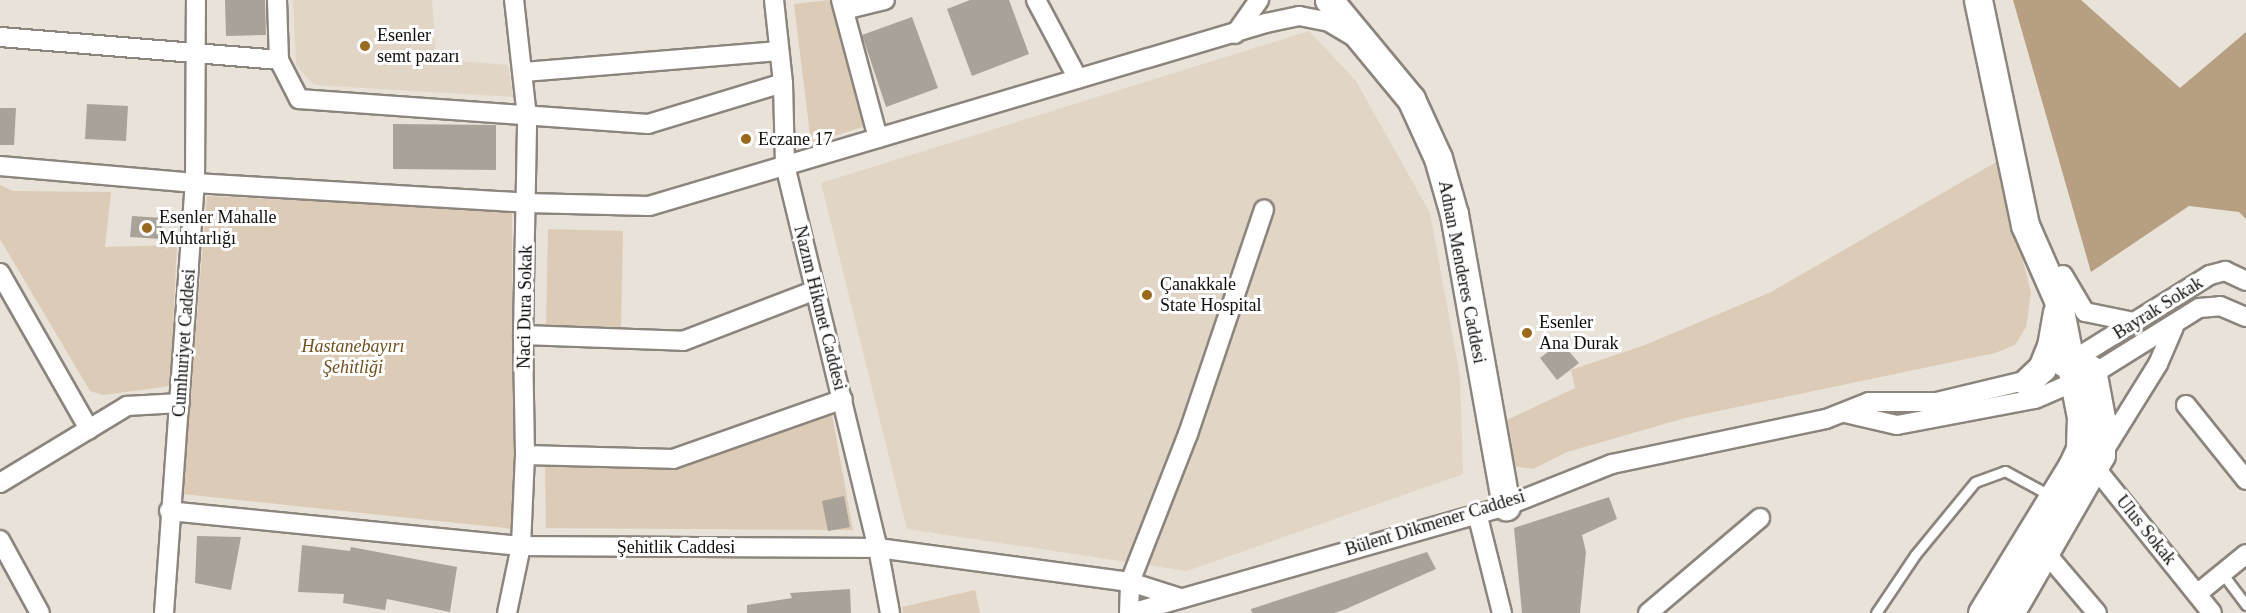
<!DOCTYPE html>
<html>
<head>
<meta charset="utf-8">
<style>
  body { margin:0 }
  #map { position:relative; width:2246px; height:613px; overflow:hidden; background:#e9e2d8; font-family:"Times New Roman",serif }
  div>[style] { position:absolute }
  .built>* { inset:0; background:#e1d5c5 }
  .green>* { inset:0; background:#dccbb6 }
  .forest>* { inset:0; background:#b7a082 }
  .building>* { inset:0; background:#a9a299 }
  .roads { filter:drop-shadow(2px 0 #8c857d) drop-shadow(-2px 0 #8c857d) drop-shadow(0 2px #8c857d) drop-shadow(0 -2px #8c857d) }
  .lane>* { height:9px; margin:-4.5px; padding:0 4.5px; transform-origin:4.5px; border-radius:4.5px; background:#fff }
  .street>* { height:18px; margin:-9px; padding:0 9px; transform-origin:9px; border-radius:9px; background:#fff }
  .secondary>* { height:27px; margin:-13.5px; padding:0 13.5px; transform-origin:13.5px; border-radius:13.5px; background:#fff }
  .dots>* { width:16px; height:16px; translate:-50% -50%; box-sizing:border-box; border:3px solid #fff; border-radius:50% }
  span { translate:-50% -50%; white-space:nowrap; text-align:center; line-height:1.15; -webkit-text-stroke:6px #fff; paint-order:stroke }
  .poi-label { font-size:18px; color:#110e0b }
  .left { translate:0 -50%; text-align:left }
  .street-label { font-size:18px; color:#110e0b }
  .park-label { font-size:18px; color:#72501e; font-style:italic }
</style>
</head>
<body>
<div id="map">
  <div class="built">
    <i style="clip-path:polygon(293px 0,432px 0,436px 59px,508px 65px,513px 97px,314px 85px,296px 65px)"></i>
    <i style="clip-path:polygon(1309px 31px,1356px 81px,1430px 213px,1460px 377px,1463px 474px,1187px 571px,907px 529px,821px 183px)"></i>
  </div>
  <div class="green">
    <i style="clip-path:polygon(830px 0,869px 125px,811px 143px,794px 4px)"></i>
    <i style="clip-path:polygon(1998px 161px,2031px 293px,2026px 327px,2015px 345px,1995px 353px,1685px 418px,1567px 452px,1533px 469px,1508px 465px,1505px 421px,1575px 388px,1571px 370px,1645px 345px,1771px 292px)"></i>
    <i style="clip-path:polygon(0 185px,13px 191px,111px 192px,105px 247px,177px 245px,170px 386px,103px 395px,90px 391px,0 239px)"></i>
    <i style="clip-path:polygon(207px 196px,512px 210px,514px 529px,182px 494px)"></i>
    <i style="clip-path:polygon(548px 229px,623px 231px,621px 327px,546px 326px)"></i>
    <i style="clip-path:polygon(832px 415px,853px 530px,546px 528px,545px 463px,673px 464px)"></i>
    <i style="clip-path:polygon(975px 590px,980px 613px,903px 613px,902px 607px)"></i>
  </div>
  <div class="forest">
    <i style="clip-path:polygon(2013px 0,2081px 0,2180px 88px,2246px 32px,2246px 219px,2239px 212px,2189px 206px,2091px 272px)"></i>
  </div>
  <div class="building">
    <i style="clip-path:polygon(225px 0,265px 0,266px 35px,226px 36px)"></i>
    <i style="clip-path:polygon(970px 0,1009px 0,1029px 54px,972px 76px,947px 9px)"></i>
    <i style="clip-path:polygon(912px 17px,938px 88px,886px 107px,862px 35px)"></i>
    <i style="clip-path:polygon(87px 104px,128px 106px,126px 141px,85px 139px)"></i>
    <i style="clip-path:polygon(0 108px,16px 108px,14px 145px,0 145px)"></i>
    <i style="clip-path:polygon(393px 124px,496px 125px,496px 170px,393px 169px)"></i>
    <i style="clip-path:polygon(132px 216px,163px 218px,161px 239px,130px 237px)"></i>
    <i style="clip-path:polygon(1561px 342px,1579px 363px,1557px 380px,1540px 358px)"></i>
    <i style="clip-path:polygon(844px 496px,850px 527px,828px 531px,822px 501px)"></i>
    <i style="clip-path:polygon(1609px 497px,1617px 519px,1582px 535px,1586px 552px,1580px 613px,1522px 613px,1514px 528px)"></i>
    <i style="clip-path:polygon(197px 536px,241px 537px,231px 590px,195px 583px)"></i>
    <i style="clip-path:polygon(302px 545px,350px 551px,351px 547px,457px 567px,450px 612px,387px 599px,385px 610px,343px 603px,344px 594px,298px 592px)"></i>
    <i style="clip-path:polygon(1427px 552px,1436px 569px,1346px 609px,1334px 613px,1252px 613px,1251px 609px)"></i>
    <i style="clip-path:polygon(850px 589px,851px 613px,747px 613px,747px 605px,792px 598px,790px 593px)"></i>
  </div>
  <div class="roads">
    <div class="lane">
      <i style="left:2222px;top:573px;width:40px;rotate:53deg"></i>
      <i style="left:1876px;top:613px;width:70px;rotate:-56.1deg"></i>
      <i style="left:1915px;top:555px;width:94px;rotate:-50.6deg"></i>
      <i style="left:1975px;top:482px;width:32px;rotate:-20deg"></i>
      <i style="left:2005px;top:471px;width:52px;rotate:28.5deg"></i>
    </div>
    <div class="street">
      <i style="left:277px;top:0;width:60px;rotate:88.1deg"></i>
      <i style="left:279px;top:60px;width:44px;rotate:62.9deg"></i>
      <i style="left:299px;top:99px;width:350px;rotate:4.1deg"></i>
      <i style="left:648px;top:124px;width:141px;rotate:-16.9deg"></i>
      <i style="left:774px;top:0;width:83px;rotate:83.8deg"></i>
      <i style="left:783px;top:83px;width:82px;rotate:88.6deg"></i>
      <i style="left:785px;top:165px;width:394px;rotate:76.4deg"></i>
      <i style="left:878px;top:548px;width:66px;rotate:79.5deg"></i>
      <i style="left:841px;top:0;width:143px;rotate:75deg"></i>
      <i style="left:1036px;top:0;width:89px;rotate:62deg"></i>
      <i style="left:844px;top:10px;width:42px;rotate:-13.7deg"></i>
      <i style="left:1235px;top:34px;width:42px;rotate:-54.8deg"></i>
      <i style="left:0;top:37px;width:280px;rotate:4.7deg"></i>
      <i style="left:524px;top:72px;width:256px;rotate:-4.7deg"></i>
      <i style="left:0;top:166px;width:196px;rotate:5deg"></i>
      <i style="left:195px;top:183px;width:333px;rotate:3.4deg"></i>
      <i style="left:527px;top:203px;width:122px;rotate:1.4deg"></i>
      <i style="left:649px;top:206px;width:644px;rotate:-16.52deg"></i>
      <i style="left:1266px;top:23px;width:34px;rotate:-12deg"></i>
      <i style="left:1299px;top:16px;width:31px;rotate:11deg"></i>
      <i style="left:1329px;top:22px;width:26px;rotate:31deg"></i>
      <i style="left:0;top:273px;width:180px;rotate:60.3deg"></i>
      <i style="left:2063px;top:275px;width:43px;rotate:59.3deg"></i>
      <i style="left:2085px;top:312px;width:50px;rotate:11.5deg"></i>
      <i style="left:523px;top:335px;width:160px;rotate:2.1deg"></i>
      <i style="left:683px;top:341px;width:139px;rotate:-21deg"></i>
      <i style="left:2062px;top:367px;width:174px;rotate:-31.9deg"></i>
      <i style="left:2210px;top:275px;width:16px;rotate:-15deg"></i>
      <i style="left:2225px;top:271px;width:23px;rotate:25deg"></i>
      <i style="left:2186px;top:405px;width:96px;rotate:51.3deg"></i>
      <i style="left:1845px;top:413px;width:53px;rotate:13deg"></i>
      <i style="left:1897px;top:425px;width:140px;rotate:-10.7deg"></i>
      <i style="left:2035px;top:399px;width:63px;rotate:-23.3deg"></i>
      <i style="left:2093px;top:374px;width:125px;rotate:-31.9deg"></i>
      <i style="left:2199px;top:308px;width:21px;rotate:-5deg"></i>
      <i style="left:2220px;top:306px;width:28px;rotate:23deg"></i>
      <i style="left:2102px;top:454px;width:106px;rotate:-58.1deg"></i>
      <i style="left:2158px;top:364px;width:40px;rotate:-66.6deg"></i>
      <i style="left:525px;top:455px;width:148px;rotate:1.5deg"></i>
      <i style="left:673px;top:459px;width:180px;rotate:-19.4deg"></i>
      <i style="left:2089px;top:460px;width:196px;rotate:51.2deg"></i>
      <i style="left:0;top:483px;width:149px;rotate:-31.2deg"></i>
      <i style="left:127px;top:406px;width:53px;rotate:-3.2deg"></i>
      <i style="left:169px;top:511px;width:354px;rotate:5.7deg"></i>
      <i style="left:521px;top:546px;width:357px;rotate:0.3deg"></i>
      <i style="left:878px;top:548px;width:254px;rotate:7.7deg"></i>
      <i style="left:1130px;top:582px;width:52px;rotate:17.7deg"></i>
      <i style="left:1477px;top:513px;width:103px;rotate:76deg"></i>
      <i style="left:0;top:540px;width:83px;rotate:61.3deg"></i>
      <i style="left:2045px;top:552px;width:80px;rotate:49.6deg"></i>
      <i style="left:2197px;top:594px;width:63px;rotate:-39.2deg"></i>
      <i style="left:164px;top:613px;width:431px;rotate:-85.9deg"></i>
      <i style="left:195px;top:183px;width:183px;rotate:-89.7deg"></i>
      <i style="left:507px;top:613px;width:68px;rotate:-78.2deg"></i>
      <i style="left:521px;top:546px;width:91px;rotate:-87.5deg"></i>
      <i style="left:525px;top:455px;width:120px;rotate:-91deg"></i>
      <i style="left:523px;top:335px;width:218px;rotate:-88.9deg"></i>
      <i style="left:527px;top:117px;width:118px;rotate:-96.3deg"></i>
      <i style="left:1129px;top:613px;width:31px;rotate:-88deg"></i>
      <i style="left:1130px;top:582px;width:159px;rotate:-68.6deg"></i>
      <i style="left:1188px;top:434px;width:237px;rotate:-71.3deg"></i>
      <i style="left:1131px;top:613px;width:390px;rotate:-15.9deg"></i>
      <i style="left:1506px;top:506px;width:114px;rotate:-21.6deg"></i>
      <i style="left:1612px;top:464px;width:219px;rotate:-11.9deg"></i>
      <i style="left:1826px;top:419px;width:46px;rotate:-21.6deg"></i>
      <i style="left:1869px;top:402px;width:68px"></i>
      <i style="left:1937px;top:402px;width:103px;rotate:-13.5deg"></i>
      <i style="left:1648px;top:613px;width:147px;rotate:-40.3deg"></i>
    </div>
    <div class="secondary">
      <i style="left:1329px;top:0;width:129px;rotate:50.4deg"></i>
      <i style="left:1411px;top:99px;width:65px;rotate:65.4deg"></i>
      <i style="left:1438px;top:158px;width:58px;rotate:74.1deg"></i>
      <i style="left:1454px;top:214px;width:297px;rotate:79.9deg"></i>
      <i style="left:1978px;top:0;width:230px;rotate:78.2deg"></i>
      <i style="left:2025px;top:225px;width:82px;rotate:66.3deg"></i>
      <i style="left:2058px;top:300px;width:119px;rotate:78.9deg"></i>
      <i style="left:2081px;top:417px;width:32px;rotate:92deg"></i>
      <i style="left:2080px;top:449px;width:19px;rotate:115deg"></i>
      <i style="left:2072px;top:466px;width:172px;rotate:121.5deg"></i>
      <i style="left:2027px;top:382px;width:21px;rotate:-43deg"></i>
      <i style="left:2042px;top:368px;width:24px;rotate:-68deg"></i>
      <i style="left:2051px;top:346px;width:34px;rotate:-80deg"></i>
      <i style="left:2010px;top:613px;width:182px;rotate:-60.1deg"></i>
      <i style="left:2101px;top:455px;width:37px;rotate:-90deg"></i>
      <i style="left:2101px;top:418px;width:49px;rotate:-100.6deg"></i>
    </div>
  </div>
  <div class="dots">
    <i style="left:365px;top:46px;background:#9a691b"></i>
    <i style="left:746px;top:139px;background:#9a691b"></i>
    <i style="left:147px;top:228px;background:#9a691b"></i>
    <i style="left:1147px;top:295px;background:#9a691b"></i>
    <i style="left:1527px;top:333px;background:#9a691b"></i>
  </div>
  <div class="poi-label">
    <span class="left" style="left:377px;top:46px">Esenler<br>semt pazarı</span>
    <span class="left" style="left:758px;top:139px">Eczane 17</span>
    <span class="left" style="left:159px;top:228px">Esenler Mahalle<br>Muhtarlığı</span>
    <span class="left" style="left:1160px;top:295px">Çanakkale<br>State Hospital</span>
    <span class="left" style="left:1539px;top:333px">Esenler<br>Ana Durak</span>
  </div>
  <div class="street-label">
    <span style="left:1462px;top:272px;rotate:79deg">Adnan Menderes Caddesi</span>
    <span style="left:525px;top:307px;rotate:-89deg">Naci Dura Sokak</span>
    <span style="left:820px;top:308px;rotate:76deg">Nazım Hikmet Caddesi</span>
    <span style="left:2158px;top:308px;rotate:-32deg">Bayrak Sokak</span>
    <span style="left:184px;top:343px;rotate:-86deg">Cumhuriyet Caddesi</span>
    <span style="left:1435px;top:523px;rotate:-17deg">Bülent Dikmener Caddesi</span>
    <span style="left:2146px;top:530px;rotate:51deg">Ulus Sokak</span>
    <span style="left:676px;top:547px">Şehitlik Caddesi</span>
  </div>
  <div class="park-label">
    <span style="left:353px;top:357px">Hastanebayırı<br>Şehitliği</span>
  </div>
</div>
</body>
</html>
